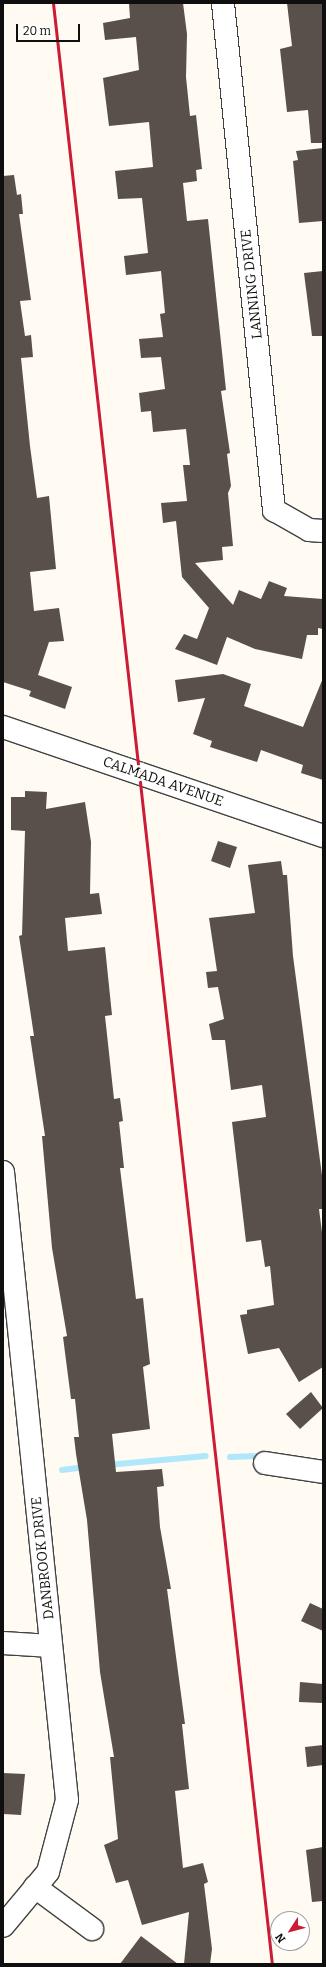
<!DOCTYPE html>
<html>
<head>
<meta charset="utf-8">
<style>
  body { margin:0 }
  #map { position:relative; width:326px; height:1967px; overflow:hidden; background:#fffbf2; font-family:Bitter,serif }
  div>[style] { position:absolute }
  .stream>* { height:6px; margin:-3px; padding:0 3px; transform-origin:3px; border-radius:3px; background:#b1e7fb }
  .building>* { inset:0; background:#594f4b }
  .roads { filter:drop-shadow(1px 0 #424242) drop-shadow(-1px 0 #424242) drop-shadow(0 1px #424242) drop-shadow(0 -1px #424242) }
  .minor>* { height:22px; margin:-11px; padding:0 11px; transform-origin:11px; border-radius:11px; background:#fff }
  .rail>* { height:3px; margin:-1.5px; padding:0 1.5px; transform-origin:1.5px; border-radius:1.5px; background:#cc1b34 }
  span { translate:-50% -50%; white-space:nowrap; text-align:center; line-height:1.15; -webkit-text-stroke:4px #fff; paint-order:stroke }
  .street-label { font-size:14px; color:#0f0f0f }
  .frame { position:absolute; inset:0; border:4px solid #0f0f0f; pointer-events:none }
  .north { position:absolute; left:270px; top:1911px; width:40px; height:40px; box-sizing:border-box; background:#fff; border:1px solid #9f9f9f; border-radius:50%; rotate:234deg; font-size:11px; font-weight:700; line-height:16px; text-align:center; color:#0f0f0f }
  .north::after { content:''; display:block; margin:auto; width:14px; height:18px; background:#cc1b34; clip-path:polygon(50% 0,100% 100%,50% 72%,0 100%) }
  .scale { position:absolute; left:16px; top:24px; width:64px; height:18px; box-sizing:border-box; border:2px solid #0f0f0f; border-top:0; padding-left:5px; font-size:12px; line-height:14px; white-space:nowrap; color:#0f0f0f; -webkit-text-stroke:3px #fff; paint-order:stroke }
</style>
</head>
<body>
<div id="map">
  <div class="stream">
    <i style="left:230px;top:1457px;width:34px;rotate:-2deg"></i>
    <i style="left:107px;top:1465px;width:99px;rotate:-5.2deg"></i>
    <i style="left:62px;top:1470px;width:24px;rotate:-7deg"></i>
  </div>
  <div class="building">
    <i style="clip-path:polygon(129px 3px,183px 3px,187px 34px,186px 77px,190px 116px,196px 115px,202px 169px,196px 170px,197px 181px,183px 183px,187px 221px,208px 219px,226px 390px,221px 391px,230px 453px,227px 454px,231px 486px,228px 493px,233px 546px,222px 547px,223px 560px,195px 563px,233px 605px,239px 590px,261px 599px,269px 581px,287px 588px,284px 596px,323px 599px,323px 629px,318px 628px,318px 635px,307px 635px,302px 659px,255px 649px,227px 637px,217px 665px,175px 649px,184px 634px,197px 639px,209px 608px,182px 577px,176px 521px,163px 523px,161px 503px,187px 501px,183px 465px,190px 465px,186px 429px,153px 432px,151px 411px,141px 412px,139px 393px,165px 389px,161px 357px,141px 358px,139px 339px,163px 337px,160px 314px,165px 313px,161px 271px,126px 275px,124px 256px,148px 253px,142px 198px,118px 199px,115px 171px,153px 167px,149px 122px,109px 126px,103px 78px,139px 70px,136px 37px,105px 40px,103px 23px,130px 18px)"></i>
    <i style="clip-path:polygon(287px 3px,323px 3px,323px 143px,311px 143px,308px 110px,287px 112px,280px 49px,292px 46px)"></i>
    <i style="clip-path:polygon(323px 148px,323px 221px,299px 223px,293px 161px,298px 160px,296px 151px)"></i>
    <i style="clip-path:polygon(14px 175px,17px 195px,21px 194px,23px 214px,19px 214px,31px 300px,20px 301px,25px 336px,31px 335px,33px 357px,21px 358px,30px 446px,37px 498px,49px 496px,56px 569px,30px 572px,34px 611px,59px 608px,64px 641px,49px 642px,38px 675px,72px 687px,65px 709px,29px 696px,31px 691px,3px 682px,3px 176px)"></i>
    <i style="clip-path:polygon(323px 271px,323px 336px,312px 336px,304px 273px)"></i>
    <i style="clip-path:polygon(223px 674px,251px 684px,244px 706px,303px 727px,323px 678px,323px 780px,301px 773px,303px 765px,261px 750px,257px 762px,210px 747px,212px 741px,193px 734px,205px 698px,178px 702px,175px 680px)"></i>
    <i style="clip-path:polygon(25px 791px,47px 792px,46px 809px,85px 802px,91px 842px,90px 894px,99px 893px,102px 914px,65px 918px,68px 951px,105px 947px,112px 1015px,105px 1016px,114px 1099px,120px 1098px,123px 1121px,119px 1122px,124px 1168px,120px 1168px,136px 1299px,143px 1298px,150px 1364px,143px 1367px,150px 1429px,112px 1434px,116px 1472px,162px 1469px,164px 1486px,157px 1487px,160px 1527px,171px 1589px,167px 1589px,185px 1724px,182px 1724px,189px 1789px,175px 1791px,183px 1868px,203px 1863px,208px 1882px,204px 1884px,212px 1949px,210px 1964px,184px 1964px,189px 1912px,142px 1925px,128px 1880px,116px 1883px,104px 1845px,118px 1839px,110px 1757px,114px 1757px,100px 1672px,87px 1520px,76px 1454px,74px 1437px,79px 1437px,75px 1399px,71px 1399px,63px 1337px,67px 1336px,52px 1248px,42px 1136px,45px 1136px,30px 1036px,34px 1036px,19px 936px,22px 935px,25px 831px,11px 830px,11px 797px,25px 797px)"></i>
    <i style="clip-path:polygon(218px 841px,237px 847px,230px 868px,211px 861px)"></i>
    <i style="clip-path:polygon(281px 861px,283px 875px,287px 875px,293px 956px,323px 1183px,323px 1209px,319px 1209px,323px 1240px,323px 1367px,299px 1382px,279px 1348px,248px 1354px,240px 1315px,247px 1314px,247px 1310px,274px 1305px,270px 1266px,265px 1267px,261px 1240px,246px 1242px,232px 1122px,266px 1117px,262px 1085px,231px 1090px,225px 1040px,212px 1040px,209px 1024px,224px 1019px,218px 987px,208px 988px,206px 972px,217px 971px,209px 918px,255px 913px,248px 865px)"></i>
    <i style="clip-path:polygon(311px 1392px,323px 1408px,300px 1429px,286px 1414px)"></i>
    <i style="clip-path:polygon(310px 1603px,323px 1609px,323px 1631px,301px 1621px)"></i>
    <i style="clip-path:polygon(300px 1682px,323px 1684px,322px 1703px,299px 1702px)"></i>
    <i style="clip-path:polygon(323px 1745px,323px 1765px,307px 1767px,305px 1747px)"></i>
    <i style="clip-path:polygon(3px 1773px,25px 1774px,21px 1815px,3px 1814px)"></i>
    <i style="clip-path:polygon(323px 1847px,323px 1901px,312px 1902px,306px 1850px)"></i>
    <i style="clip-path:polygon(141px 1936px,178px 1964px,120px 1964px)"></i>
  </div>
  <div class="roads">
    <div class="minor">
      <i style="left:223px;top:3px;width:510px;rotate:84.26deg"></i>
      <i style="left:274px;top:510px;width:40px;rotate:29.7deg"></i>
      <i style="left:309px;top:530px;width:14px;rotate:4deg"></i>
      <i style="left:3px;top:727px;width:338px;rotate:18.8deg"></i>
      <i style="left:3px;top:1172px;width:631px;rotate:84.18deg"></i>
      <i style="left:67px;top:1800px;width:74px;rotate:104.8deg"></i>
      <i style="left:48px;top:1872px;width:70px;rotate:129.8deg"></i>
      <i style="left:265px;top:1463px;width:59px;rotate:8.8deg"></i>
      <i style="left:3px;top:1643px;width:48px;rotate:3.6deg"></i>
      <i style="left:35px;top:1887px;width:71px;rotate:36.4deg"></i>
    </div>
  </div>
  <div class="rail">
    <i style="left:53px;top:3px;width:1973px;rotate:83.63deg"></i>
  </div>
  <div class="street-label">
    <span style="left:252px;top:284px;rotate:-96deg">LANNING DRIVE</span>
    <span style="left:163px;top:782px;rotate:19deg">CALMADA AVENUE</span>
    <span style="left:43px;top:1558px;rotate:-96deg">DANBROOK DRIVE</span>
  </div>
  <div class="frame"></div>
  <div class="north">N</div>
  <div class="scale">20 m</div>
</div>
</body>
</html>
